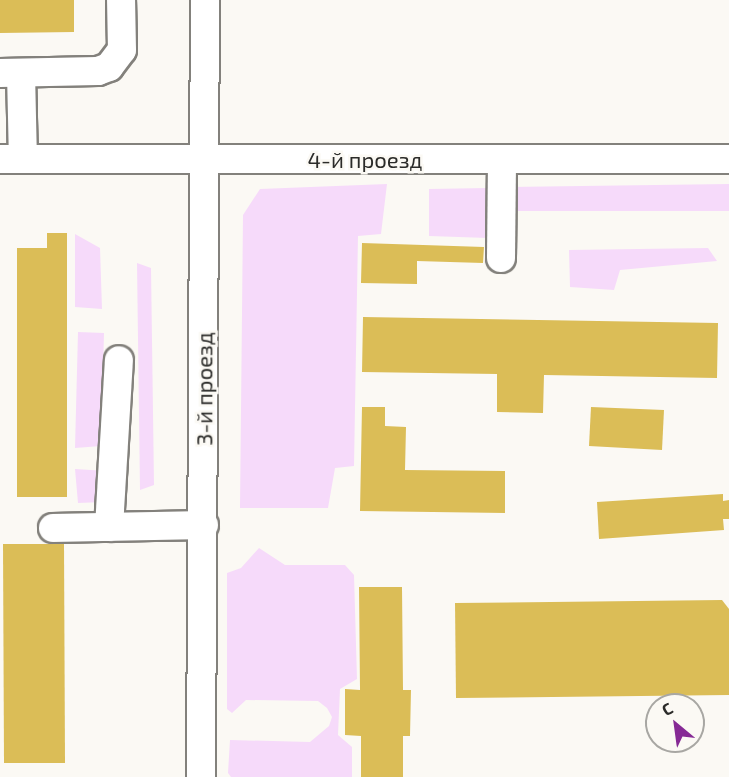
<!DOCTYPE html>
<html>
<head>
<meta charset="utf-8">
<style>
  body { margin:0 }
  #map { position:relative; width:729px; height:777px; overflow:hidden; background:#fbf9f4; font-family:"Exo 2",sans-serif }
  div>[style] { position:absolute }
  .green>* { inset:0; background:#f6dafa }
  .building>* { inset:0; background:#dbbd57 }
  .roads { filter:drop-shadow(2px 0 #83817c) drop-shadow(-2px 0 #83817c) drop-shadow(0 2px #83817c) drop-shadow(0 -2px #83817c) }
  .minor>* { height:28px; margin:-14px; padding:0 14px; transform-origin:14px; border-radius:14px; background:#fff }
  span { translate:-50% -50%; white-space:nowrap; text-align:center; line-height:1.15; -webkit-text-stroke:5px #fbf9f4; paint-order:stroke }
  .street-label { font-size:22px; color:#2b2b29 }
  .north { position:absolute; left:645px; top:693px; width:60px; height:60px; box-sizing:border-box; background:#fbf9f4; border:2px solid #a8a7a3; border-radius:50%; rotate:331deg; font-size:16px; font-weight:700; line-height:24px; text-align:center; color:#2b2b29 }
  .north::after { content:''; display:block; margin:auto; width:21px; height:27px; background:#862a95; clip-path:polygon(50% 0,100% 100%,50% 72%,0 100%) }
</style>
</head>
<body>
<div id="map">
  <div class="green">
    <i style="clip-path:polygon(387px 184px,381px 234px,358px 236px,354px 466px,335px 468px,328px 508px,240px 508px,243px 215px,260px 189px)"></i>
    <i style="clip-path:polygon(729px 184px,729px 211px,506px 211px,506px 187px)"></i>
    <i style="clip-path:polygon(487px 188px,488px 238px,429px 236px,429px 189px)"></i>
    <i style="clip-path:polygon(75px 234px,100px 248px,102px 309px,75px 307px)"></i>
    <i style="clip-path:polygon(708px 248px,717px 261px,620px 270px,614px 290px,570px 287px,569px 250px)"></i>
    <i style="clip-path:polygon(137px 263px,151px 268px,154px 485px,140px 490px)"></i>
    <i style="clip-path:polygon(78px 332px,104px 333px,101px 446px,75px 448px)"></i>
    <i style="clip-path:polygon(75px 469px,107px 471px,103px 502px,78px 503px)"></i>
    <i style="clip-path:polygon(259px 548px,285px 565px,345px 565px,354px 575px,357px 679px,340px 689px,338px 735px,352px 747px,352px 777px,231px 777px,228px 773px,230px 740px,310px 742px,329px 726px,332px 717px,327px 708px,318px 701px,246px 700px,232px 713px,227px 709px,227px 573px,241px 568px)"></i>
  </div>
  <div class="building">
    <i style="clip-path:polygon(0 0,74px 0,74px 32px,0 33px)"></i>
    <i style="clip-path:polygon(47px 233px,67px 233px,67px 497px,17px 497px,17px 248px,47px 248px)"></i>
    <i style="clip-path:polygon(362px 243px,484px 247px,483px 263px,417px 261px,417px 284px,361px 283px)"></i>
    <i style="clip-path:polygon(363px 317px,718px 323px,717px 378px,544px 375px,543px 413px,497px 412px,497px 374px,362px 372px)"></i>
    <i style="clip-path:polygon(362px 407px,385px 407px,385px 426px,406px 427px,405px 470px,505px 471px,505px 513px,360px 511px)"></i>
    <i style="clip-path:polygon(591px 407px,664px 410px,662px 450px,589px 446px)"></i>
    <i style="clip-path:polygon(723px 494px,723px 501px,729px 500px,729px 519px,723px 519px,724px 530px,599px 539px,597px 502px)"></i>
    <i style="clip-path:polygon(3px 544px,64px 544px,65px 763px,4px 763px)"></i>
    <i style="clip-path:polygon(359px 587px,402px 587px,403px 690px,411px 690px,410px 736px,403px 736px,403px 777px,361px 777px,361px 736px,345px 735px,345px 689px,360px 690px)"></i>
    <i style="clip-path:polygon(722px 600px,729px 609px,729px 695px,456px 698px,455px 603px)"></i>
  </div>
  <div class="roads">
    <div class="minor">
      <i style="left:0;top:73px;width:98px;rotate:-1.2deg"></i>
      <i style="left:98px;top:71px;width:12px;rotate:-20deg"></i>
      <i style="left:109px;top:67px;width:21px;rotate:-53deg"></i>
      <i style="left:122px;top:50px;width:50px;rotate:-91.1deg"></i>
      <i style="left:21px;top:73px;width:86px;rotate:88.7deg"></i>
      <i style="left:0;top:159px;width:729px"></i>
      <i style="left:501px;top:258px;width:97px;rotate:-89.4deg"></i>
      <i style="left:109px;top:527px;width:167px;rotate:-86.6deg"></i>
      <i style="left:53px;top:528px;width:151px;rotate:-1.1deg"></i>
      <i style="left:201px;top:777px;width:777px;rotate:-89.71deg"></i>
    </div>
  </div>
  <div class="street-label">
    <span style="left:365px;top:160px">4-й проезд</span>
    <span style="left:204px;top:389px;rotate:-90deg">3-й проезд</span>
  </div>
  <div class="north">С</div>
</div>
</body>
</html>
